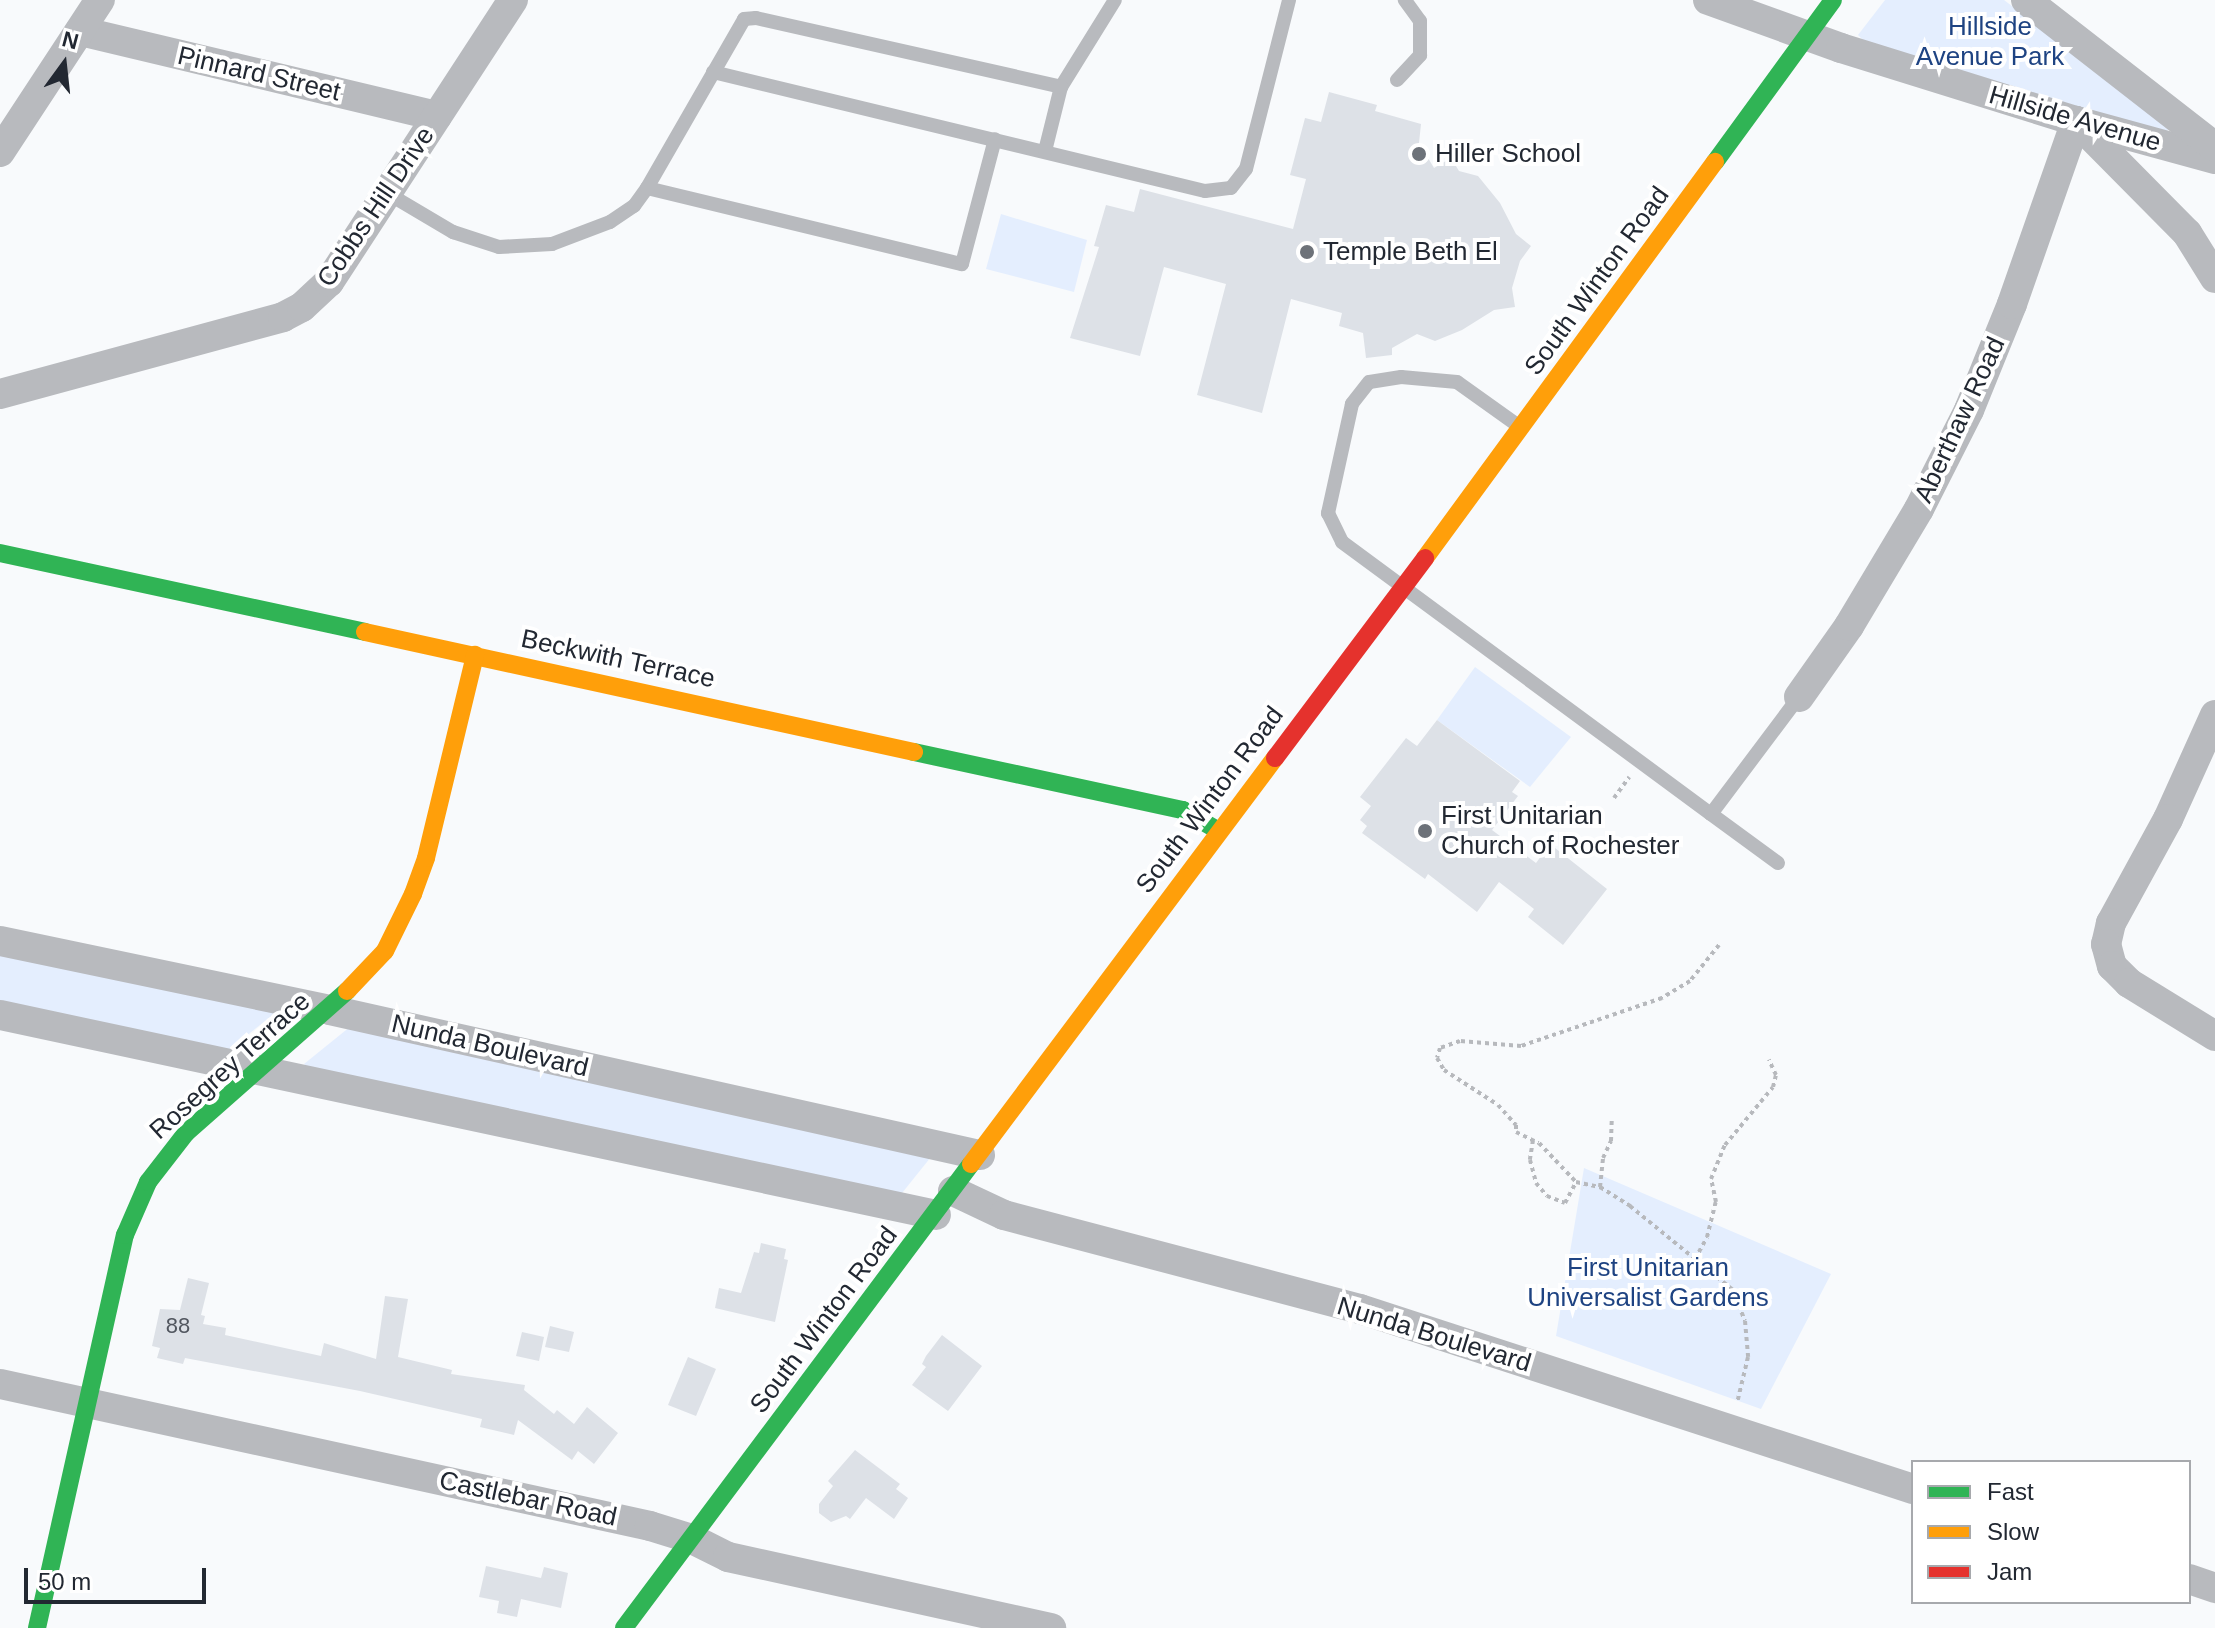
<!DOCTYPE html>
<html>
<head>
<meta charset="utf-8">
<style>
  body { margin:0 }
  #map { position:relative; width:2215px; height:1628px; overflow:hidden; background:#f8fafc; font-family:Arial,sans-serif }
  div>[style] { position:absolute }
  .green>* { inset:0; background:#e4eefe }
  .building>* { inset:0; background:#dde1e7 }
  .path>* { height:4px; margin-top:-2px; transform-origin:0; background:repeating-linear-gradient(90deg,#b7b9bd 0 4px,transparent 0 8px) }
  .lane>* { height:14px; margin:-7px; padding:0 7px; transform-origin:7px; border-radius:7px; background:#b8babe }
  .street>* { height:30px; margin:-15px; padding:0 15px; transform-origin:15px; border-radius:15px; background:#b8babe }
  .fast>* { height:18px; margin:-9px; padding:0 9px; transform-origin:9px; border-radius:9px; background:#30b455 }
  .slow>* { height:18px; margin:-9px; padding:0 9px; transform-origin:9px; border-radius:9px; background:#ff9f0a }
  .jam>* { height:18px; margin:-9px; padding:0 9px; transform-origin:9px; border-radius:9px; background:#e5322d }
  .dots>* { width:22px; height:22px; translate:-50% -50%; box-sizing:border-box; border:4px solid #fff; border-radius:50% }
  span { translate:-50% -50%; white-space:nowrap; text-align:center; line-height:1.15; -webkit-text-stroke:8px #fff; paint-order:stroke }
  .number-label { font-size:22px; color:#51565f }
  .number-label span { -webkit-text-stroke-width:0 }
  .park-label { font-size:26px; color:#1e4382 }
  .street-label { font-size:26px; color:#222832 }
  .poi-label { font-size:26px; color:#222832 }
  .left { translate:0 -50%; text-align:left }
  .legend { position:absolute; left:1911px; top:1460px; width:280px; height:144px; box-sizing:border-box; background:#fff; border:2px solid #a7a9ad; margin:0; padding:10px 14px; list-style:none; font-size:24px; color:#222832 }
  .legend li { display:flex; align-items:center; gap:16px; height:40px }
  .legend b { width:40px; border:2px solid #a7a9ad }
  .north { position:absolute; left:24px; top:24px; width:80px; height:80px; -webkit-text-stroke:6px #fff; paint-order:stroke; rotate:15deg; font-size:22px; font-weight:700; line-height:32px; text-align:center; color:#222832 }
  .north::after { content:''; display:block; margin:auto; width:28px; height:36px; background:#222832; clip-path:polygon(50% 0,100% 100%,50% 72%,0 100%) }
  .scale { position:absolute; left:24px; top:1568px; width:182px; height:36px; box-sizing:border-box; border:4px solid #222832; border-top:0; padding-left:10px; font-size:24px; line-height:28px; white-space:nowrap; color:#222832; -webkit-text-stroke:6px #fff; paint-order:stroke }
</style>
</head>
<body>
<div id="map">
  <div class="green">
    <i style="clip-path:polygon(1885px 0,2004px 0,2170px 126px,2166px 133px,1865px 42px,1858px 35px)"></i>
    <i style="clip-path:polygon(1001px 214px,1087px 240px,1074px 292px,986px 269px)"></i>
    <i style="clip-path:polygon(1475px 667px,1571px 737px,1530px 787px,1437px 720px)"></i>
    <i style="clip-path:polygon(0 951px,279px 1010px,227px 1051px,0 1002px)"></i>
    <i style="clip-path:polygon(351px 1026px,931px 1157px,898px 1198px,311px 1070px,304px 1064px)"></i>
    <i style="clip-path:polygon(1584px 1168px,1831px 1274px,1761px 1409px,1556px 1336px)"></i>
  </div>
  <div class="building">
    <i style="clip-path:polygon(1329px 92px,1377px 105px,1375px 111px,1421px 124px,1419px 143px,1434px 168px,1451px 158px,1459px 171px,1478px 176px,1500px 203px,1516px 234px,1531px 246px,1520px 261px,1512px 288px,1515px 307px,1494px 310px,1462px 330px,1435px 341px,1417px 334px,1392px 348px,1392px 355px,1366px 358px,1363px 333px,1339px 326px,1342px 313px,1291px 299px,1262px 413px,1197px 395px,1226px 284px,1164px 267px,1140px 356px,1070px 338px,1099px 247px,1094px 246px,1106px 205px,1134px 212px,1140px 189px,1293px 229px,1306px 179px,1290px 175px,1305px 118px,1321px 122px)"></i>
    <i style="clip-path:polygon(1437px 720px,1520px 781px,1512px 792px,1518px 796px,1492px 830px,1536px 863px,1550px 844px,1607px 889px,1563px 945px,1528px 917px,1534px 909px,1499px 882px,1477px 912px,1428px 874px,1425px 879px,1362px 833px,1367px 826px,1360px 820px,1371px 806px,1360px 797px,1406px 738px,1417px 746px)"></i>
    <i style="clip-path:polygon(761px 1243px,786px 1249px,784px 1259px,788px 1260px,775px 1322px,715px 1308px,719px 1288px,741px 1293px,754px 1252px,759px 1253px)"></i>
    <i style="clip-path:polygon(188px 1278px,209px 1283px,201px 1315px,205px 1316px,203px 1324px,226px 1328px,225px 1335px,321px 1356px,324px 1343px,376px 1359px,385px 1296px,408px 1299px,398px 1357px,452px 1370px,451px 1374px,525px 1385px,524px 1390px,554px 1414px,557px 1410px,574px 1424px,587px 1407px,618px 1433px,594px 1464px,578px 1451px,572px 1460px,518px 1420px,514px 1435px,480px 1427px,482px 1419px,360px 1391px,185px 1358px,183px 1364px,157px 1358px,160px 1348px,152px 1346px,160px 1309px,180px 1310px)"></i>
    <i style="clip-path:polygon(550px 1326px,574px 1332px,569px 1352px,545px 1347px)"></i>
    <i style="clip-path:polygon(522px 1332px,544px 1337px,539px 1361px,516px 1356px)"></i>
    <i style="clip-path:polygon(942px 1335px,982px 1366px,948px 1411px,912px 1385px,926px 1367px,922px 1364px,926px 1356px)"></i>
    <i style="clip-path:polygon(688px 1357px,716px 1369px,696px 1416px,668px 1405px)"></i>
    <i style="clip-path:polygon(855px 1450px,900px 1484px,896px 1489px,908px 1498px,894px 1519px,866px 1498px,850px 1519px,846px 1516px,831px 1522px,819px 1513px,819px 1504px,833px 1486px,828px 1481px)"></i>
    <i style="clip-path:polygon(486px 1566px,541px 1578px,544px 1567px,568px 1573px,561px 1608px,521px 1599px,517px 1617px,497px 1613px,499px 1601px,479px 1597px)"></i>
  </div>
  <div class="path">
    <i style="left:1614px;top:798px;width:26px;rotate:-54deg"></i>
    <i style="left:1719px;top:945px;width:46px;rotate:128.9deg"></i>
    <i style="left:1690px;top:981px;width:33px;rotate:149deg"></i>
    <i style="left:1662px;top:998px;width:149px;rotate:161.2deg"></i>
    <i style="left:1521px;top:1046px;width:61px;rotate:-175.3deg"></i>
    <i style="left:1460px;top:1041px;width:21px;rotate:161deg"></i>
    <i style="left:1440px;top:1048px;width:10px;rotate:107deg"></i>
    <i style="left:1437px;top:1058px;width:14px;rotate:60deg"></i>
    <i style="left:1444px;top:1070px;width:64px;rotate:32.9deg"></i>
    <i style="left:1498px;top:1105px;width:27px;rotate:48deg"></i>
    <i style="left:1516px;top:1125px;width:7px;rotate:90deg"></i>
    <i style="left:1516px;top:1132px;width:25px;rotate:26deg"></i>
    <i style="left:1539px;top:1143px;width:54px;rotate:46.5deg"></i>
    <i style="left:1576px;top:1182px;width:25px;rotate:12deg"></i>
    <i style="left:1600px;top:1187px;width:36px;rotate:32deg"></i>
    <i style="left:1630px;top:1206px;width:133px;rotate:39.2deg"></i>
    <i style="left:1733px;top:1290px;width:33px;rotate:69deg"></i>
    <i style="left:1745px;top:1321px;width:36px;rotate:85deg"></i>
    <i style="left:1748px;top:1357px;width:47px;rotate:103.4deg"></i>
    <i style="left:1533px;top:1140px;width:20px;rotate:99deg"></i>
    <i style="left:1530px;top:1160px;width:24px;rotate:75deg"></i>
    <i style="left:1536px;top:1183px;width:17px;rotate:50deg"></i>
    <i style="left:1547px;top:1196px;width:19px;rotate:21deg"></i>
    <i style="left:1565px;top:1203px;width:24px;rotate:-62deg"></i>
    <i style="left:1600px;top:1187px;width:29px;rotate:-84deg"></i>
    <i style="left:1603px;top:1158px;width:19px;rotate:-65deg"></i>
    <i style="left:1611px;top:1141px;width:23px;rotate:-88deg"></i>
    <i style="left:1695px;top:1259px;width:25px;rotate:-61deg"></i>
    <i style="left:1707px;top:1237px;width:36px;rotate:-76deg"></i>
    <i style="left:1716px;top:1202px;width:24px;rotate:-102deg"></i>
    <i style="left:1711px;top:1179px;width:37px;rotate:-68deg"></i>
    <i style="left:1725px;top:1145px;width:75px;rotate:-50.4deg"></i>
    <i style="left:1773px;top:1087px;width:12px;rotate:-76deg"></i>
    <i style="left:1776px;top:1075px;width:17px;rotate:-115deg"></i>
  </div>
  <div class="lane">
    <i style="left:713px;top:72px;width:506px;rotate:13.6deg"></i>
    <i style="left:1205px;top:191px;width:26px;rotate:-7deg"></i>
    <i style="left:1231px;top:188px;width:24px;rotate:-52deg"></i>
    <i style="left:1246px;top:169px;width:174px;rotate:-75.7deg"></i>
    <i style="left:1397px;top:80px;width:34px;rotate:-47deg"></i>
    <i style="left:1420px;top:55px;width:34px;rotate:-90deg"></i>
    <i style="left:1420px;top:21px;width:26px;rotate:-126deg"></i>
    <i style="left:1045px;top:151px;width:66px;rotate:-76deg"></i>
    <i style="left:1061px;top:87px;width:102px;rotate:-58.2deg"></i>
    <i style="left:647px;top:188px;width:324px;rotate:13.6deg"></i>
    <i style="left:962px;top:264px;width:129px;rotate:-75.2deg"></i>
    <i style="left:387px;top:193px;width:77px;rotate:30.6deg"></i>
    <i style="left:453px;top:232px;width:48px;rotate:18.1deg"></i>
    <i style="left:499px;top:247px;width:53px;rotate:-3.2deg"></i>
    <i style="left:552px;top:244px;width:62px;rotate:-20.8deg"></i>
    <i style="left:610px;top:222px;width:29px;rotate:-34deg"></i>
    <i style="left:634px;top:206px;width:22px;rotate:-54deg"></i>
    <i style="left:647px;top:188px;width:195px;rotate:-60.1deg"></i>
    <i style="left:744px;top:19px;width:12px;rotate:-5deg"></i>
    <i style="left:756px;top:18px;width:313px;rotate:12.7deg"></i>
    <i style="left:1520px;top:427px;width:77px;rotate:-144.5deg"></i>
    <i style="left:1457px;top:382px;width:56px;rotate:-174.9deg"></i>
    <i style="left:1401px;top:377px;width:32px;rotate:171deg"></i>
    <i style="left:1369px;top:382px;width:28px;rotate:128deg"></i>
    <i style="left:1352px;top:404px;width:112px;rotate:102.4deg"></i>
    <i style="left:1328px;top:513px;width:32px;rotate:64deg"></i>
    <i style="left:1342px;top:542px;width:458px;rotate:36.4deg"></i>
    <i style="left:1711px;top:814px;width:146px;rotate:-53.1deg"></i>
    <i style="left:1711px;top:814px;width:83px;rotate:36.2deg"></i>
  </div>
  <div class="street">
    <i style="left:1708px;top:0;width:141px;rotate:19.8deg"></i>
    <i style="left:1841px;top:48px;width:246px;rotate:17.3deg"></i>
    <i style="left:2076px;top:121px;width:144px;rotate:15.3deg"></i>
    <i style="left:2026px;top:0;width:239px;rotate:37.9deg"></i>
    <i style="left:80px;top:31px;width:367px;rotate:13.4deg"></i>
    <i style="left:0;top:152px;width:182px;rotate:-56.7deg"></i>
    <i style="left:0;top:394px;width:293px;rotate:-15.2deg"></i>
    <i style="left:283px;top:317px;width:21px;rotate:-28deg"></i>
    <i style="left:302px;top:307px;width:37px;rotate:-43deg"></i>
    <i style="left:329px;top:282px;width:337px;rotate:-56.9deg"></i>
    <i style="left:1799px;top:697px;width:87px;rotate:-54.8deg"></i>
    <i style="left:1849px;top:626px;width:136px;rotate:-59.1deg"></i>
    <i style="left:1919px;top:509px;width:111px;rotate:-63.2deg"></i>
    <i style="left:1969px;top:410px;width:114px;rotate:-67.9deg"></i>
    <i style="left:2012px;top:304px;width:194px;rotate:-70.7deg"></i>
    <i style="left:2076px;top:121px;width:158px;rotate:45.3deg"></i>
    <i style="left:2187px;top:233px;width:53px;rotate:58.1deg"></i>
    <i style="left:2215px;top:715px;width:114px;rotate:114.3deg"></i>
    <i style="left:2168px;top:819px;width:119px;rotate:118.7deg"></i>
    <i style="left:2111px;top:923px;width:22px;rotate:103deg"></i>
    <i style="left:2106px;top:944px;width:23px;rotate:75deg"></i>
    <i style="left:2112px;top:966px;width:24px;rotate:45deg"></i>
    <i style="left:2129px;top:983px;width:101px;rotate:31.6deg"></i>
    <i style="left:0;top:941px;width:337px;rotate:11.8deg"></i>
    <i style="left:330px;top:1010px;width:666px;rotate:12.58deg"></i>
    <i style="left:0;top:1015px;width:957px;rotate:12.06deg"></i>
    <i style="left:953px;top:1191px;width:56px;rotate:25.2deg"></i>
    <i style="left:1004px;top:1215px;width:368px;rotate:14.8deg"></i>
    <i style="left:1360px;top:1309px;width:582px;rotate:18.03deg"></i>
    <i style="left:0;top:1384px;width:665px;rotate:12.32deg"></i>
    <i style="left:650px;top:1526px;width:44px;rotate:17.2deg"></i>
    <i style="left:692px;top:1539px;width:40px;rotate:26.6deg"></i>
    <i style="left:728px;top:1557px;width:331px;rotate:12.4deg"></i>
    <i style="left:2189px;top:1579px;width:28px;rotate:19deg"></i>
  </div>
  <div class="fast">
    <i style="left:1715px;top:162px;width:200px;rotate:-53.9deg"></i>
    <i style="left:0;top:553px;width:373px;rotate:12.2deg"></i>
    <i style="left:914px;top:752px;width:275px;rotate:12.2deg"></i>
    <i style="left:1183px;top:810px;width:42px;rotate:30.3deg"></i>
    <i style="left:37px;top:1628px;width:403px;rotate:-77.4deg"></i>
    <i style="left:125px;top:1235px;width:58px;rotate:-66.5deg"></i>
    <i style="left:148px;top:1182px;width:62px;rotate:-52.2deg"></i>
    <i style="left:186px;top:1133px;width:215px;rotate:-41.4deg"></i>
    <i style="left:624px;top:1628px;width:579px;rotate:-53.21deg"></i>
  </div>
  <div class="slow">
    <i style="left:1425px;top:558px;width:491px;rotate:-53.8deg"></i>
    <i style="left:365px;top:632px;width:562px;rotate:12.33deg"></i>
    <i style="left:347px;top:991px;width:55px;rotate:-46.5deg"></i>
    <i style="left:385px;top:951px;width:64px;rotate:-63.8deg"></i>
    <i style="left:413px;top:894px;width:38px;rotate:-70deg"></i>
    <i style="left:426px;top:858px;width:209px;rotate:-76.4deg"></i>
    <i style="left:971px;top:1164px;width:507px;rotate:-53.18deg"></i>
  </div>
  <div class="jam">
    <i style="left:1275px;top:758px;width:250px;rotate:-53.1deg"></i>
  </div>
  <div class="dots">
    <i style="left:1419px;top:154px;background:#6d7279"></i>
    <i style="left:1307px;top:252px;background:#6d7279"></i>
    <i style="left:1425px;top:831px;background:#6d7279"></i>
  </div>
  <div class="number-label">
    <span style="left:178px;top:1326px">88</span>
  </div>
  <div class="park-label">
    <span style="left:1990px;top:42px">Hillside<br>Avenue Park</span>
    <span style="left:1648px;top:1283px">First Unitarian<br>Universalist Gardens</span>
  </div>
  <div class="street-label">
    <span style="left:259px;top:74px;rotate:13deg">Pinnard Street</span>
    <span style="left:2075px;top:119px;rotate:16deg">Hillside Avenue</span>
    <span style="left:376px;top:207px;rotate:-56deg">Cobbs Hill Drive</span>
    <span style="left:1597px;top:281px;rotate:-54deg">South Winton Road</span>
    <span style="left:1960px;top:420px;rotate:-65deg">Aberthaw Road</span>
    <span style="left:618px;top:659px;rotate:12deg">Beckwith Terrace</span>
    <span style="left:1210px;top:800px;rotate:-53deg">South Winton Road</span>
    <span style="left:490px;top:1046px;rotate:13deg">Nunda Boulevard</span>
    <span style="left:230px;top:1066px;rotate:-42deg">Rosegrey Terrace</span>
    <span style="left:824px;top:1320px;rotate:-53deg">South Winton Road</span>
    <span style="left:1434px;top:1335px;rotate:17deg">Nunda Boulevard</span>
    <span style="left:528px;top:1499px;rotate:12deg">Castlebar Road</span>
  </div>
  <div class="poi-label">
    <span class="left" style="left:1435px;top:154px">Hiller School</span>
    <span class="left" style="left:1323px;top:252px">Temple Beth El</span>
    <span class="left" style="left:1441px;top:831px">First Unitarian<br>Church of Rochester</span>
  </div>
  <ul class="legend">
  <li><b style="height:10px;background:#30b455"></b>Fast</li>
  <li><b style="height:10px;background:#ff9f0a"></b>Slow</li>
  <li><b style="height:10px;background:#e5322d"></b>Jam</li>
  </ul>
  <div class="north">N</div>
  <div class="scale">50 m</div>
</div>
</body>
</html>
